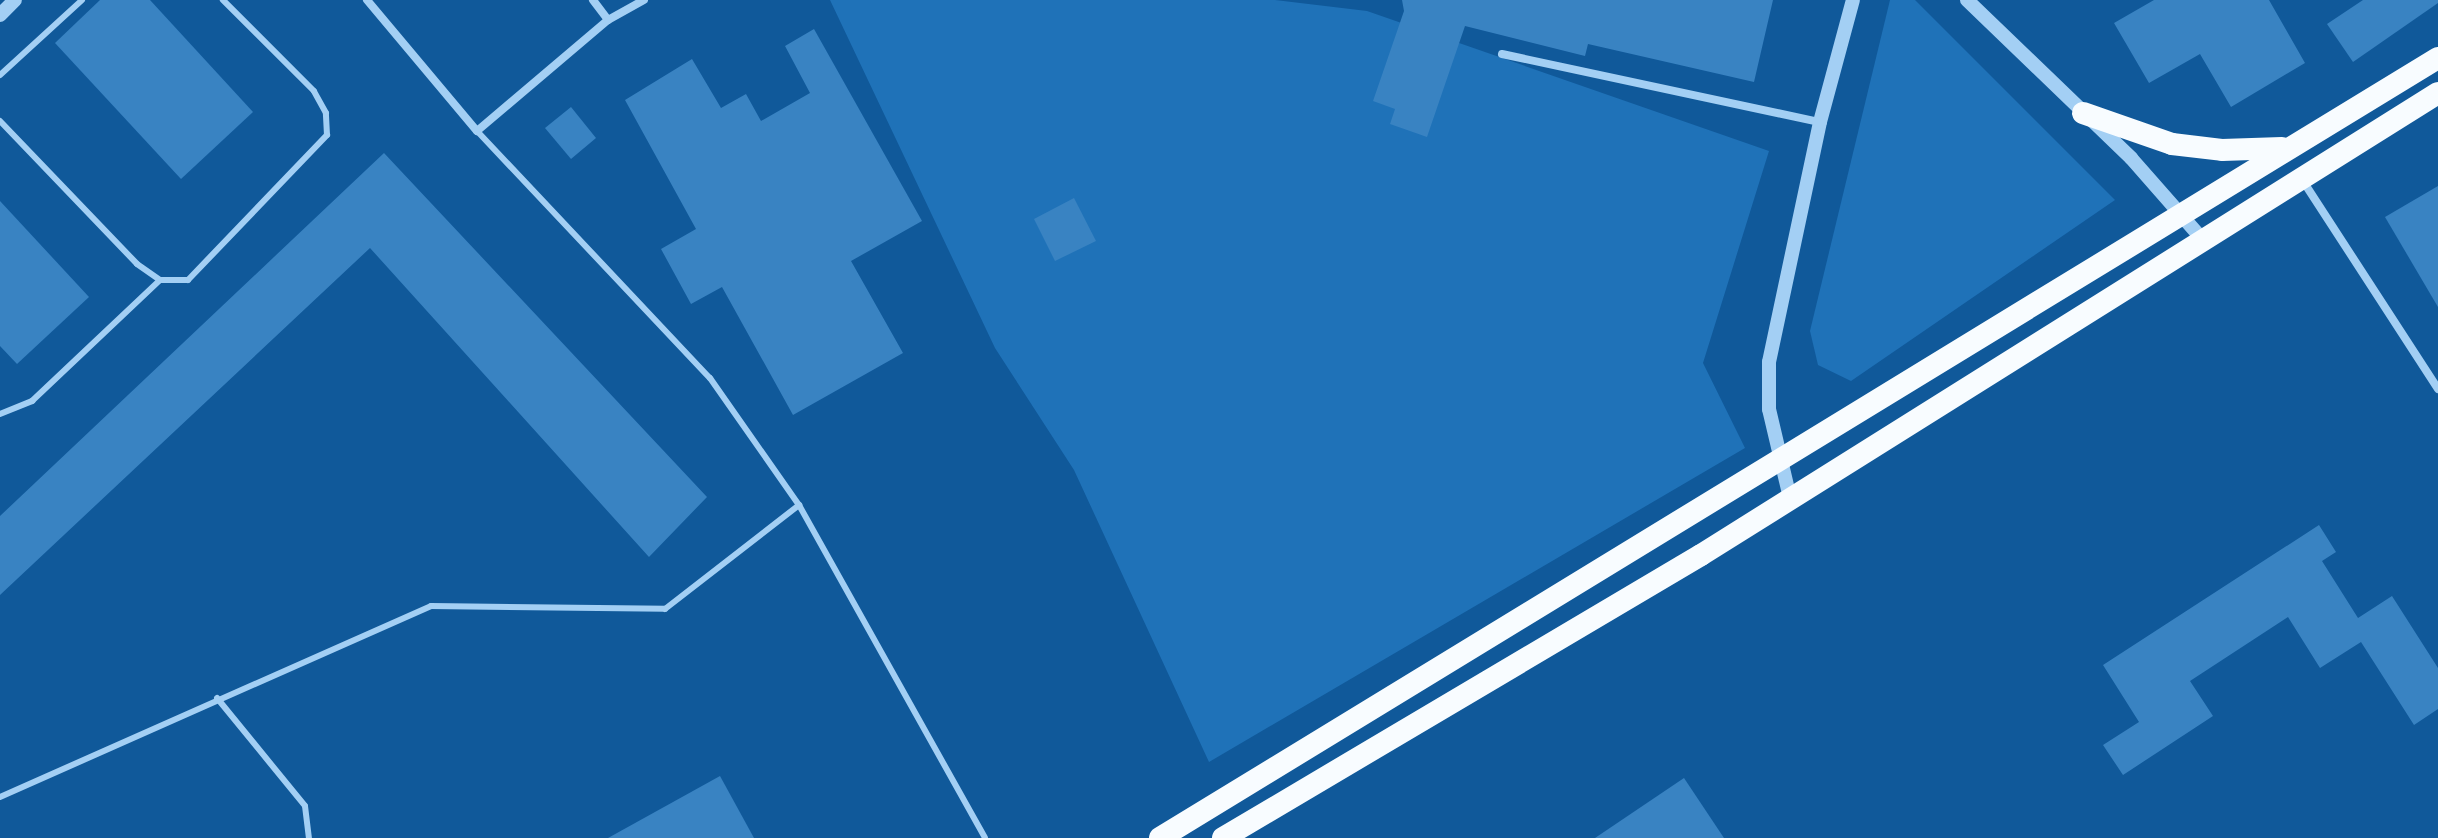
<!DOCTYPE html>
<html>
<head>
<meta charset="utf-8">
<style>
  body { margin:0 }
  #map { position:relative; width:2438px; height:838px; overflow:hidden; background:#10599a; font-family:Inter,sans-serif }
  div>[style] { position:absolute }
  .green>* { inset:0; background:#1f72b8 }
  .building>* { inset:0; background:#3983c2 }
  .service>* { height:6px; margin:-3px; padding:0 3px; transform-origin:3px; border-radius:3px; background:#a3cff4 }
  .minor>* { height:8px; margin:-4px; padding:0 4px; transform-origin:4px; border-radius:4px; background:#a3cff4 }
  .tertiary>* { height:14px; margin:-7px; padding:0 7px; transform-origin:7px; border-radius:7px; background:#a3cff4 }
  .trunk>* { height:22px; margin:-11px; padding:0 11px; transform-origin:11px; border-radius:11px; background:#f8fcff }
  span { translate:-50% -50%; white-space:nowrap; text-align:center; line-height:1.15; -webkit-text-stroke:6px #10599a; paint-order:stroke }
</style>
</head>
<body>
<div id="map">
  <div class="green">
    <i style="clip-path:polygon(830px 0,1275px 0,1367px 11px,1769px 151px,1703px 363px,1745px 448px,1209px 762px,1074px 470px,995px 348px)"></i>
    <i style="clip-path:polygon(1890px 0,1915px 0,2115px 200px,1851px 381px,1818px 365px,1810px 331px)"></i>
  </div>
  <div class="building">
    <i style="clip-path:polygon(100px 0,150px 0,253px 112px,181px 179px,55px 43px)"></i>
    <i style="clip-path:polygon(1402px 0,1773px 0,1754px 82px,1588px 44px,1585px 56px,1465px 26px,1427px 137px,1390px 124px,1395px 109px,1373px 101px,1404px 11px)"></i>
    <i style="clip-path:polygon(2154px 0,2269px 0,2305px 63px,2231px 107px,2200px 54px,2149px 83px,2114px 23px)"></i>
    <i style="clip-path:polygon(2363px 0,2438px 0,2438px 3px,2353px 62px,2327px 24px)"></i>
    <i style="clip-path:polygon(814px 29px,922px 221px,851px 261px,903px 353px,793px 415px,722px 287px,691px 304px,661px 249px,696px 229px,625px 100px,692px 59px,721px 108px,746px 94px,761px 121px,810px 93px,785px 46px)"></i>
    <i style="clip-path:polygon(571px 107px,596px 138px,571px 159px,545px 128px)"></i>
    <i style="clip-path:polygon(384px 153px,707px 497px,649px 557px,370px 248px,0 595px,0 516px)"></i>
    <i style="clip-path:polygon(2438px 186px,2438px 307px,2385px 217px)"></i>
    <i style="clip-path:polygon(1074px 198px,1096px 241px,1055px 261px,1034px 219px)"></i>
    <i style="clip-path:polygon(0 201px,89px 297px,17px 364px,0 346px)"></i>
    <i style="clip-path:polygon(2319px 525px,2336px 552px,2322px 561px,2358px 618px,2392px 596px,2438px 668px,2438px 709px,2414px 725px,2361px 642px,2320px 668px,2288px 617px,2190px 681px,2213px 716px,2123px 775px,2103px 745px,2139px 722px,2103px 665px)"></i>
    <i style="clip-path:polygon(720px 776px,754px 838px,608px 838px)"></i>
    <i style="clip-path:polygon(1684px 778px,1724px 838px,1595px 838px)"></i>
  </div>
  <div class="service">
    <i style="left:0;top:75px;width:111px;rotate:-42.4deg"></i>
    <i style="left:0;top:121px;width:198px;rotate:46.2deg"></i>
    <i style="left:137px;top:264px;width:28px;rotate:35deg"></i>
    <i style="left:160px;top:280px;width:28px"></i>
    <i style="left:188px;top:280px;width:201px;rotate:-46.2deg"></i>
    <i style="left:327px;top:135px;width:22px;rotate:-93deg"></i>
    <i style="left:326px;top:113px;width:25px;rotate:-119deg"></i>
    <i style="left:314px;top:91px;width:129px;rotate:-135deg"></i>
    <i style="left:477px;top:131px;width:340px;rotate:46.7deg"></i>
    <i style="left:710px;top:378px;width:155px;rotate:55deg"></i>
    <i style="left:799px;top:505px;width:381px;rotate:60.8deg"></i>
    <i style="left:0;top:414px;width:35px;rotate:-22deg"></i>
    <i style="left:32px;top:401px;width:176px;rotate:-43.4deg"></i>
    <i style="left:217px;top:698px;width:139px;rotate:50.8deg"></i>
    <i style="left:305px;top:806px;width:32px;rotate:83deg"></i>
    <i style="left:0;top:797px;width:471px;rotate:-23.9deg"></i>
    <i style="left:431px;top:606px;width:234px;rotate:0.7deg"></i>
    <i style="left:665px;top:609px;width:170px;rotate:-37.8deg"></i>
  </div>
  <div class="minor">
    <i style="left:367px;top:0;width:171px;rotate:50deg"></i>
    <i style="left:477px;top:131px;width:172px;rotate:-40.3deg"></i>
    <i style="left:608px;top:20px;width:41px;rotate:-29.1deg"></i>
    <i style="left:593px;top:0;width:25px;rotate:53deg"></i>
    <i style="left:1502px;top:54px;width:325px;rotate:12.1deg"></i>
    <i style="left:2303px;top:181px;width:248px;rotate:57deg"></i>
  </div>
  <div class="tertiary">
    <i style="left:1967px;top:0;width:228px;rotate:43.9deg"></i>
    <i style="left:2131px;top:158px;width:111px;rotate:48.7deg"></i>
    <i style="left:0;top:15px;width:21px;rotate:-45deg"></i>
    <i style="left:1790px;top:498px;width:91px;rotate:-103.3deg"></i>
    <i style="left:1769px;top:409px;width:47px;rotate:-90deg"></i>
    <i style="left:1769px;top:362px;width:245px;rotate:-78deg"></i>
    <i style="left:1820px;top:122px;width:126px;rotate:-74.9deg"></i>
  </div>
  <div class="trunk">
    <i style="left:2083px;top:113px;width:94px;rotate:19.2deg"></i>
    <i style="left:2172px;top:144px;width:50px;rotate:6.8deg"></i>
    <i style="left:2222px;top:150px;width:60px;rotate:-1.9deg"></i>
    <i style="left:1160px;top:838px;width:1497px;rotate:-31.4deg"></i>
    <i style="left:1223px;top:838px;width:555px;rotate:-30.63deg"></i>
    <i style="left:1701px;top:555px;width:870px;rotate:-32.08deg"></i>
  </div>
</div>
</body>
</html>
